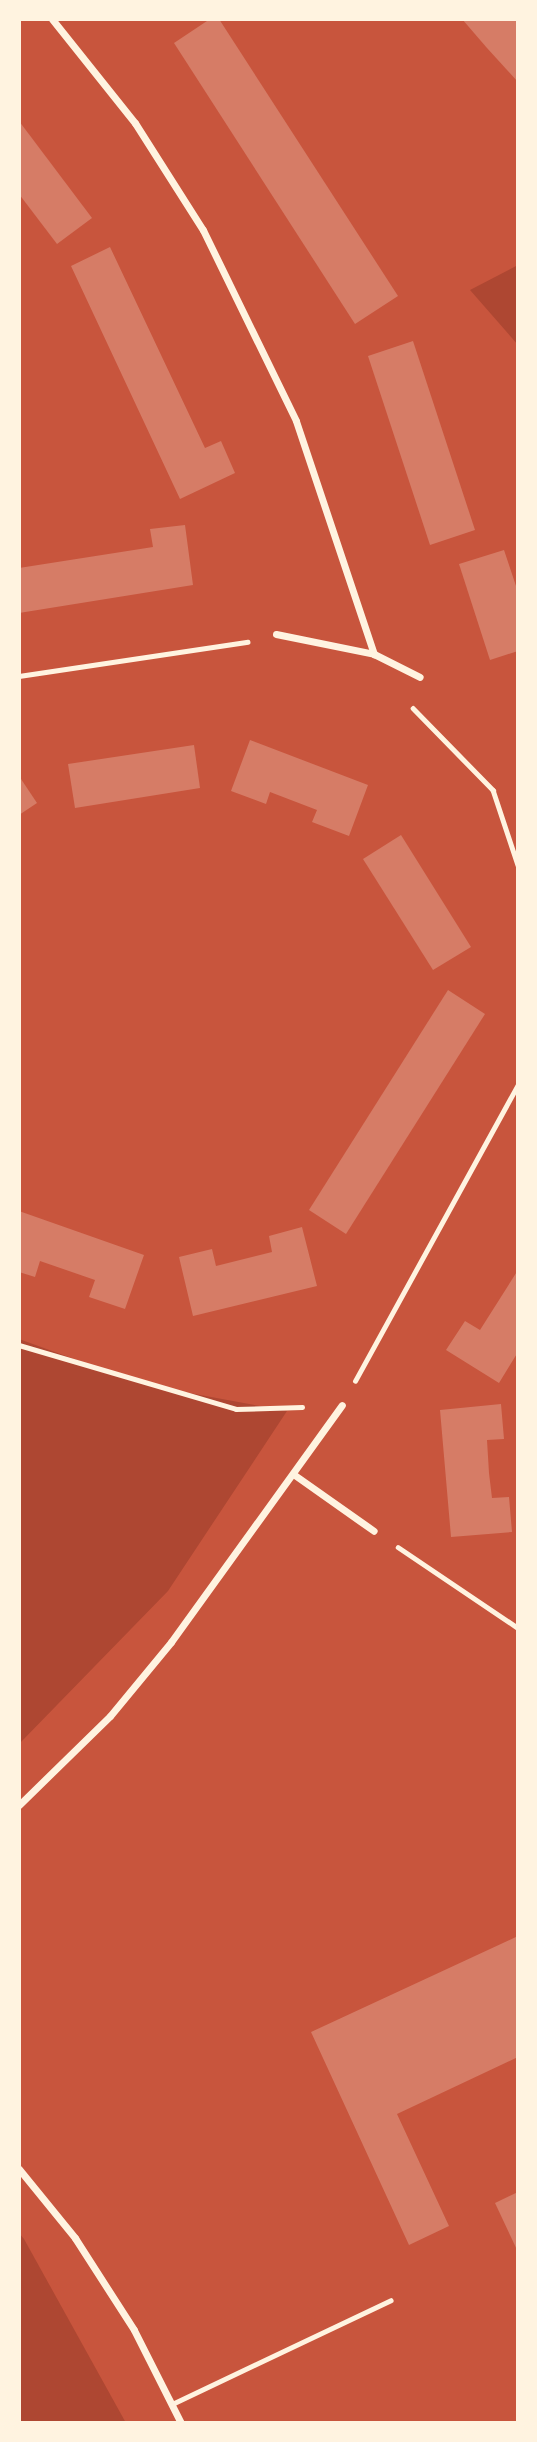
<!DOCTYPE html>
<html>
<head>
<meta charset="utf-8">
<style>
  body { margin:0 }
  #map { position:relative; width:537px; height:2442px; overflow:hidden; background:#c8553d; font-family:"Public Sans",sans-serif }
  div>[style] { position:absolute }
  .green>* { inset:0; background:#ae4732 }
  .building>* { inset:0; background:#d67c66 }
  .path>* { height:4.5px; margin:-2.25px; padding:0 2.25px; transform-origin:2.25px; border-radius:2.25px; background:#fff3e0 }
  .service>* { height:5px; margin:-2.5px; padding:0 2.5px; transform-origin:2.5px; border-radius:2.5px; background:#fff3e0 }
  .minor>* { height:7px; margin:-3.5px; padding:0 3.5px; transform-origin:3.5px; border-radius:3.5px; background:#fff3e0 }
  span { translate:-50% -50%; white-space:nowrap; text-align:center; line-height:1.15; -webkit-text-stroke:5px #fff3e0; paint-order:stroke }
  .frame { position:absolute; inset:0; border:21px solid #fff3e0; pointer-events:none }
</style>
</head>
<body>
<div id="map">
  <div class="green">
    <i style="clip-path:polygon(518px 265px,518px 345px,470px 290px)"></i>
    <i style="clip-path:polygon(19px 1339px,146px 1385px,287px 1411px,168px 1591px,19px 1744px)"></i>
    <i style="clip-path:polygon(19px 2233px,24px 2239px,126px 2423px,19px 2423px)"></i>
  </div>
  <div class="building">
    <i style="clip-path:polygon(210px 19px,219px 19px,398px 296px,355px 324px,174px 43px)"></i>
    <i style="clip-path:polygon(462px 19px,518px 19px,518px 82px,487px 48px)"></i>
    <i style="clip-path:polygon(19px 121px,92px 218px,57px 244px,19px 194px)"></i>
    <i style="clip-path:polygon(110px 247px,205px 448px,221px 441px,235px 473px,180px 499px,71px 266px)"></i>
    <i style="clip-path:polygon(413px 341px,475px 530px,430px 545px,368px 356px)"></i>
    <i style="clip-path:polygon(185px 525px,193px 585px,19px 613px,19px 568px,153px 547px,150px 529px)"></i>
    <i style="clip-path:polygon(504px 550px,518px 592px,518px 651px,490px 660px,459px 564px)"></i>
    <i style="clip-path:polygon(250px 740px,368px 785px,349px 836px,312px 822px,317px 810px,270px 792px,266px 804px,231px 791px)"></i>
    <i style="clip-path:polygon(194px 745px,200px 788px,75px 808px,68px 764px)"></i>
    <i style="clip-path:polygon(19px 776px,37px 803px,19px 815px)"></i>
    <i style="clip-path:polygon(401px 835px,471px 947px,433px 970px,363px 859px)"></i>
    <i style="clip-path:polygon(448px 990px,485px 1014px,346px 1234px,309px 1210px)"></i>
    <i style="clip-path:polygon(19px 1211px,144px 1255px,125px 1309px,89px 1297px,95px 1280px,40px 1261px,35px 1277px,19px 1272px)"></i>
    <i style="clip-path:polygon(302px 1227px,317px 1286px,193px 1316px,179px 1257px,212px 1249px,216px 1266px,272px 1252px,269px 1236px)"></i>
    <i style="clip-path:polygon(518px 1270px,518px 1352px,499px 1383px,446px 1350px,465px 1321px,480px 1330px)"></i>
    <i style="clip-path:polygon(501px 1404px,504px 1439px,487px 1440px,489px 1473px,492px 1498px,509px 1497px,512px 1532px,451px 1537px,440px 1410px)"></i>
    <i style="clip-path:polygon(518px 1936px,518px 2057px,397px 2114px,449px 2226px,409px 2245px,311px 2032px)"></i>
    <i style="clip-path:polygon(518px 2192px,518px 2252px,495px 2203px)"></i>
  </div>
  <div class="path">
    <i style="left:19px;top:676px;width:231px;rotate:-8.5deg"></i>
    <i style="left:413px;top:708px;width:115px;rotate:45.7deg"></i>
    <i style="left:493px;top:790px;width:79px;rotate:71.6deg"></i>
    <i style="left:19px;top:1345px;width:226px;rotate:16.4deg"></i>
    <i style="left:236px;top:1409px;width:66px;rotate:-1.7deg"></i>
    <i style="left:355px;top:1381px;width:339px;rotate:-61.2deg"></i>
    <i style="left:398px;top:1547px;width:145px;rotate:34deg"></i>
  </div>
  <div class="service">
    <i style="left:172px;top:2404px;width:242px;rotate:-25.4deg"></i>
  </div>
  <div class="minor">
    <i style="left:52px;top:19px;width:133px;rotate:51.4deg"></i>
    <i style="left:135px;top:123px;width:127px;rotate:57.6deg"></i>
    <i style="left:203px;top:230px;width:212px;rotate:64deg"></i>
    <i style="left:296px;top:421px;width:246px;rotate:71.5deg"></i>
    <i style="left:276px;top:634px;width:100px;rotate:11.5deg"></i>
    <i style="left:374px;top:654px;width:51px;rotate:26.6deg"></i>
    <i style="left:296px;top:1476px;width:95px;rotate:35.2deg"></i>
    <i style="left:19px;top:1805px;width:127px;rotate:-44.4deg"></i>
    <i style="left:110px;top:1716px;width:96px;rotate:-50.5deg"></i>
    <i style="left:171px;top:1642px;width:292px;rotate:-54.2deg"></i>
    <i style="left:19px;top:2169px;width:89px;rotate:50.9deg"></i>
    <i style="left:75px;top:2238px;width:109px;rotate:57.3deg"></i>
    <i style="left:134px;top:2330px;width:104px;rotate:63.2deg"></i>
  </div>
  <div class="frame"></div>
</div>
</body>
</html>
